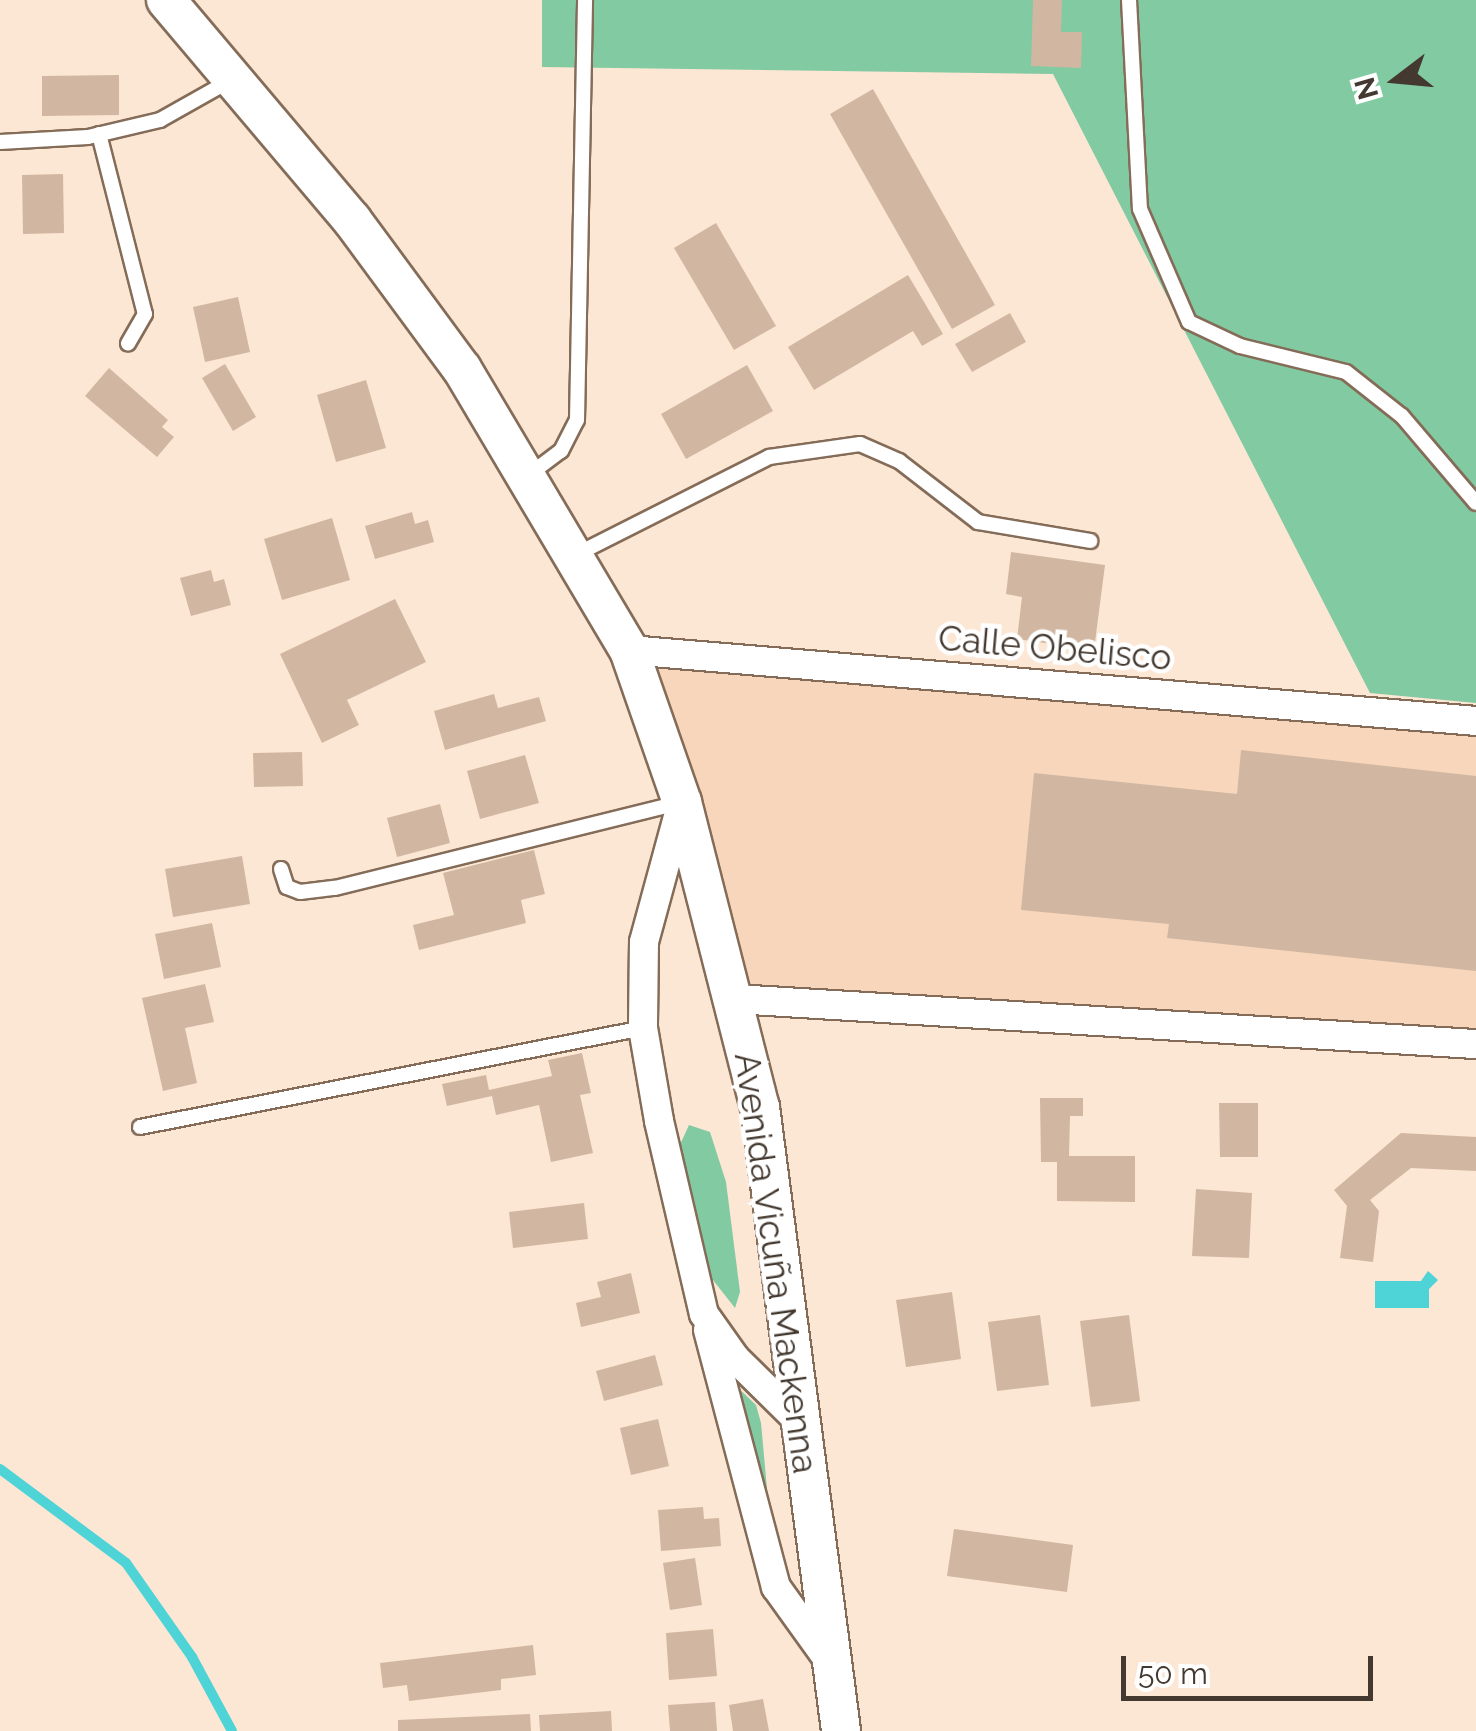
<!DOCTYPE html>
<html>
<head>
<meta charset="utf-8">
<style>
  body { margin:0 }
  #map { position:relative; width:1476px; height:1731px; overflow:hidden; background:#fce6d4; font-family:Raleway,sans-serif }
  div>[style] { position:absolute }
  .built>* { inset:0; background:#f8d6bb }
  .green>* { inset:0; background:#82caa2 }
  .water>* { inset:0; background:#4ed3d6 }
  .stream>* { height:10px; margin:-5px; padding:0 5px; transform-origin:5px; border-radius:5px; background:#4ed3d6 }
  .building>* { inset:0; background:#d1b7a1 }
  .roads { filter:drop-shadow(2px 0 #846c58) drop-shadow(-2px 0 #846c58) drop-shadow(0 2px #846c58) drop-shadow(0 -2px #846c58) }
  .lane>* { height:14px; margin:-7px; padding:0 7px; transform-origin:7px; border-radius:7px; background:#fff }
  .street>* { height:28px; margin:-14px; padding:0 14px; transform-origin:14px; border-radius:14px; background:#fff }
  .secondary>* { height:38px; margin:-19px; padding:0 19px; transform-origin:19px; border-radius:19px; background:#fff }
  span { translate:-50% -50%; white-space:nowrap; text-align:center; line-height:1.15; -webkit-text-stroke:9px #fff; paint-order:stroke }
  .street-label { font-size:35px; color:#443930 }
  .north { position:absolute; left:1346px; top:30px; width:100px; height:100px; -webkit-text-stroke:8px #fff; paint-order:stroke; rotate:254deg; font-size:28px; font-weight:700; line-height:40px; text-align:center; color:#443930 }
  .north::after { content:''; display:block; margin:auto; width:35px; height:45px; background:#443930; clip-path:polygon(50% 0,100% 100%,50% 72%,0 100%) }
  .scale { position:absolute; left:1121px; top:1656px; width:252px; height:45px; box-sizing:border-box; border:5px solid #443930; border-top:0; padding-left:12px; font-size:30px; line-height:35px; white-space:nowrap; color:#443930; -webkit-text-stroke:8px #fff; paint-order:stroke }
</style>
</head>
<body>
<div id="map">
  <div class="built">
    <i style="clip-path:polygon(644px 663px,1476px 735px,1476px 1039px,745px 989px,721px 867px)"></i>
  </div>
  <div class="green">
    <i style="clip-path:polygon(542px 0,1476px 0,1476px 703px,1370px 693px,1053px 74px,542px 67px)"></i>
    <i style="clip-path:polygon(689px 1125px,710px 1132px,726px 1182px,740px 1292px,735px 1308px,709px 1275px,690px 1207px,679px 1147px)"></i>
    <i style="clip-path:polygon(732px 1382px,756px 1405px,761px 1423px,771px 1533px)"></i>
  </div>
  <div class="water">
    <i style="clip-path:polygon(1428px 1271px,1438px 1280px,1429px 1289px,1429px 1308px,1375px 1308px,1375px 1281px,1421px 1281px)"></i>
  </div>
  <div class="stream">
    <i style="left:0;top:1469px;width:157px;rotate:36.7deg"></i>
    <i style="left:126px;top:1563px;width:115px;rotate:54.9deg"></i>
    <i style="left:192px;top:1657px;width:84px;rotate:61.6deg"></i>
  </div>
  <div class="building">
    <i style="clip-path:polygon(1033px 0,1062px 0,1061px 32px,1082px 32px,1081px 68px,1031px 66px)"></i>
    <i style="clip-path:polygon(119px 75px,119px 115px,42px 116px,42px 76px)"></i>
    <i style="clip-path:polygon(873px 89px,995px 305px,952px 329px,830px 114px)"></i>
    <i style="clip-path:polygon(63px 174px,64px 233px,23px 234px,22px 175px)"></i>
    <i style="clip-path:polygon(716px 223px,776px 326px,734px 350px,674px 248px)"></i>
    <i style="clip-path:polygon(908px 275px,943px 334px,922px 346px,913px 331px,814px 390px,788px 347px)"></i>
    <i style="clip-path:polygon(238px 297px,250px 352px,205px 362px,193px 307px)"></i>
    <i style="clip-path:polygon(1010px 313px,1026px 342px,972px 372px,955px 344px)"></i>
    <i style="clip-path:polygon(225px 364px,256px 417px,233px 431px,202px 378px)"></i>
    <i style="clip-path:polygon(747px 365px,773px 411px,686px 459px,661px 414px)"></i>
    <i style="clip-path:polygon(109px 368px,168px 420px,162px 427px,174px 437px,157px 457px,85px 396px)"></i>
    <i style="clip-path:polygon(366px 380px,386px 448px,336px 462px,317px 395px)"></i>
    <i style="clip-path:polygon(412px 512px,415px 524px,428px 520px,434px 542px,375px 559px,365px 526px)"></i>
    <i style="clip-path:polygon(332px 518px,350px 580px,282px 600px,264px 539px)"></i>
    <i style="clip-path:polygon(1011px 552px,1105px 565px,1094px 650px,1017px 639px,1022px 597px,1006px 594px)"></i>
    <i style="clip-path:polygon(211px 570px,214px 582px,224px 579px,231px 605px,191px 616px,180px 578px)"></i>
    <i style="clip-path:polygon(395px 599px,426px 662px,347px 700px,359px 725px,322px 743px,280px 654px)"></i>
    <i style="clip-path:polygon(494px 694px,498px 708px,539px 697px,546px 721px,445px 750px,434px 711px)"></i>
    <i style="clip-path:polygon(1241px 750px,1476px 776px,1476px 971px,1167px 938px,1169px 924px,1021px 910px,1034px 773px,1237px 794px)"></i>
    <i style="clip-path:polygon(302px 752px,303px 786px,254px 787px,253px 753px)"></i>
    <i style="clip-path:polygon(525px 755px,539px 803px,480px 819px,467px 771px)"></i>
    <i style="clip-path:polygon(440px 804px,450px 843px,397px 857px,387px 818px)"></i>
    <i style="clip-path:polygon(534px 850px,545px 894px,521px 900px,526px 923px,419px 950px,413px 925px,454px 915px,443px 873px)"></i>
    <i style="clip-path:polygon(242px 856px,250px 904px,173px 917px,165px 869px)"></i>
    <i style="clip-path:polygon(212px 923px,221px 967px,164px 979px,155px 934px)"></i>
    <i style="clip-path:polygon(205px 984px,214px 1022px,185px 1028px,197px 1083px,163px 1091px,142px 998px)"></i>
    <i style="clip-path:polygon(582px 1053px,591px 1093px,580px 1095px,593px 1153px,551px 1162px,539px 1105px,496px 1115px,492px 1096px,447px 1106px,442px 1084px,486px 1075px,489px 1090px,552px 1076px,548px 1060px)"></i>
    <i style="clip-path:polygon(1040px 1098px,1083px 1098px,1083px 1116px,1070px 1116px,1069px 1156px,1135px 1156px,1135px 1202px,1057px 1201px,1057px 1162px,1041px 1162px)"></i>
    <i style="clip-path:polygon(1219px 1103px,1258px 1103px,1258px 1157px,1220px 1157px)"></i>
    <i style="clip-path:polygon(1401px 1133px,1476px 1137px,1476px 1171px,1411px 1168px,1370px 1200px,1379px 1211px,1373px 1262px,1340px 1258px,1347px 1206px,1334px 1190px)"></i>
    <i style="clip-path:polygon(1196px 1189px,1252px 1193px,1249px 1258px,1192px 1256px)"></i>
    <i style="clip-path:polygon(584px 1203px,588px 1239px,513px 1248px,509px 1212px)"></i>
    <i style="clip-path:polygon(631px 1273px,640px 1313px,581px 1327px,576px 1303px,601px 1297px,597px 1282px)"></i>
    <i style="clip-path:polygon(952px 1292px,961px 1359px,906px 1367px,896px 1300px)"></i>
    <i style="clip-path:polygon(1040px 1315px,1049px 1385px,997px 1391px,988px 1322px)"></i>
    <i style="clip-path:polygon(1129px 1315px,1140px 1401px,1091px 1407px,1080px 1321px)"></i>
    <i style="clip-path:polygon(655px 1355px,663px 1385px,604px 1401px,596px 1371px)"></i>
    <i style="clip-path:polygon(658px 1419px,669px 1466px,631px 1475px,620px 1428px)"></i>
    <i style="clip-path:polygon(703px 1507px,704px 1519px,719px 1518px,721px 1546px,661px 1551px,658px 1510px)"></i>
    <i style="clip-path:polygon(954px 1529px,1073px 1545px,1067px 1592px,947px 1576px)"></i>
    <i style="clip-path:polygon(695px 1558px,702px 1605px,670px 1610px,663px 1563px)"></i>
    <i style="clip-path:polygon(713px 1629px,717px 1676px,669px 1680px,666px 1633px)"></i>
    <i style="clip-path:polygon(533px 1645px,536px 1675px,501px 1679px,501px 1690px,409px 1701px,407px 1685px,383px 1688px,380px 1663px)"></i>
    <i style="clip-path:polygon(763px 1699px,769px 1731px,733px 1731px,729px 1705px)"></i>
    <i style="clip-path:polygon(715px 1702px,717px 1731px,670px 1731px,668px 1705px)"></i>
    <i style="clip-path:polygon(611px 1711px,612px 1731px,540px 1731px,539px 1715px)"></i>
    <i style="clip-path:polygon(530px 1714px,531px 1731px,398px 1731px,398px 1720px)"></i>
  </div>
  <div class="roads">
    <div class="lane">
      <i style="left:1129px;top:0;width:209px;rotate:87deg"></i>
      <i style="left:1140px;top:209px;width:123px;rotate:66.6deg"></i>
      <i style="left:1189px;top:322px;width:56px;rotate:25.2deg"></i>
      <i style="left:1240px;top:346px;width:109px;rotate:13.8deg"></i>
      <i style="left:1346px;top:372px;width:71px;rotate:38.2deg"></i>
      <i style="left:1402px;top:416px;width:114px;rotate:49.6deg"></i>
      <i style="left:99px;top:134px;width:186px;rotate:75.7deg"></i>
      <i style="left:145px;top:314px;width:34px;rotate:120deg"></i>
      <i style="left:0;top:142px;width:88px;rotate:-3.3deg"></i>
      <i style="left:88px;top:137px;width:74px;rotate:-13.3deg"></i>
      <i style="left:160px;top:120px;width:81px;rotate:-29.4deg"></i>
      <i style="left:530px;top:474px;width:39px;rotate:-37deg"></i>
      <i style="left:561px;top:451px;width:35px;rotate:-63deg"></i>
      <i style="left:577px;top:420px;width:420px;rotate:-88.9deg"></i>
      <i style="left:577px;top:554px;width:215px;rotate:-26.8deg"></i>
      <i style="left:769px;top:457px;width:92px;rotate:-8.1deg"></i>
      <i style="left:860px;top:444px;width:43px;rotate:23.6deg"></i>
      <i style="left:899px;top:461px;width:100px;rotate:37.7deg"></i>
      <i style="left:978px;top:522px;width:114px;rotate:9.6deg"></i>
      <i style="left:281px;top:869px;width:19px;rotate:72deg"></i>
      <i style="left:287px;top:887px;width:14px;rotate:21deg"></i>
      <i style="left:300px;top:892px;width:35px;rotate:-7deg"></i>
      <i style="left:335px;top:888px;width:357px;rotate:-13.9deg"></i>
      <i style="left:140px;top:1127px;width:513px;rotate:-11.13deg"></i>
    </div>
    <div class="street">
      <i style="left:629px;top:650px;width:850px;rotate:4.79deg"></i>
      <i style="left:682px;top:802px;width:145px;rotate:105.2deg"></i>
      <i style="left:644px;top:942px;width:86px;rotate:90.7deg"></i>
      <i style="left:643px;top:1028px;width:94px;rotate:80.2deg"></i>
      <i style="left:659px;top:1121px;width:198px;rotate:76.9deg"></i>
      <i style="left:704px;top:1314px;width:54px;rotate:54.8deg"></i>
      <i style="left:735px;top:1358px;width:93px;rotate:44.6deg"></i>
      <i style="left:735px;top:999px;width:742px;rotate:3.48deg"></i>
      <i style="left:708px;top:1330px;width:266px;rotate:75.2deg"></i>
      <i style="left:776px;top:1587px;width:96px;rotate:54.3deg"></i>
    </div>
    <div class="secondary">
      <i style="left:166px;top:0;width:288px;rotate:49.8deg"></i>
      <i style="left:352px;top:220px;width:185px;rotate:53.6deg"></i>
      <i style="left:462px;top:369px;width:327px;rotate:59.3deg"></i>
      <i style="left:629px;top:650px;width:161px;rotate:70.8deg"></i>
      <i style="left:682px;top:802px;width:315px;rotate:75.7deg"></i>
      <i style="left:760px;top:1107px;width:629px;rotate:82.6deg"></i>
    </div>
  </div>
  <div class="street-label">
    <span style="left:1055px;top:648px;rotate:5deg">Calle Obelisco</span>
    <span style="left:776px;top:1263px;rotate:82deg">Avenida Vicuña Mackenna</span>
  </div>
  <div class="north">N</div>
  <div class="scale">50 m</div>
</div>
</body>
</html>
